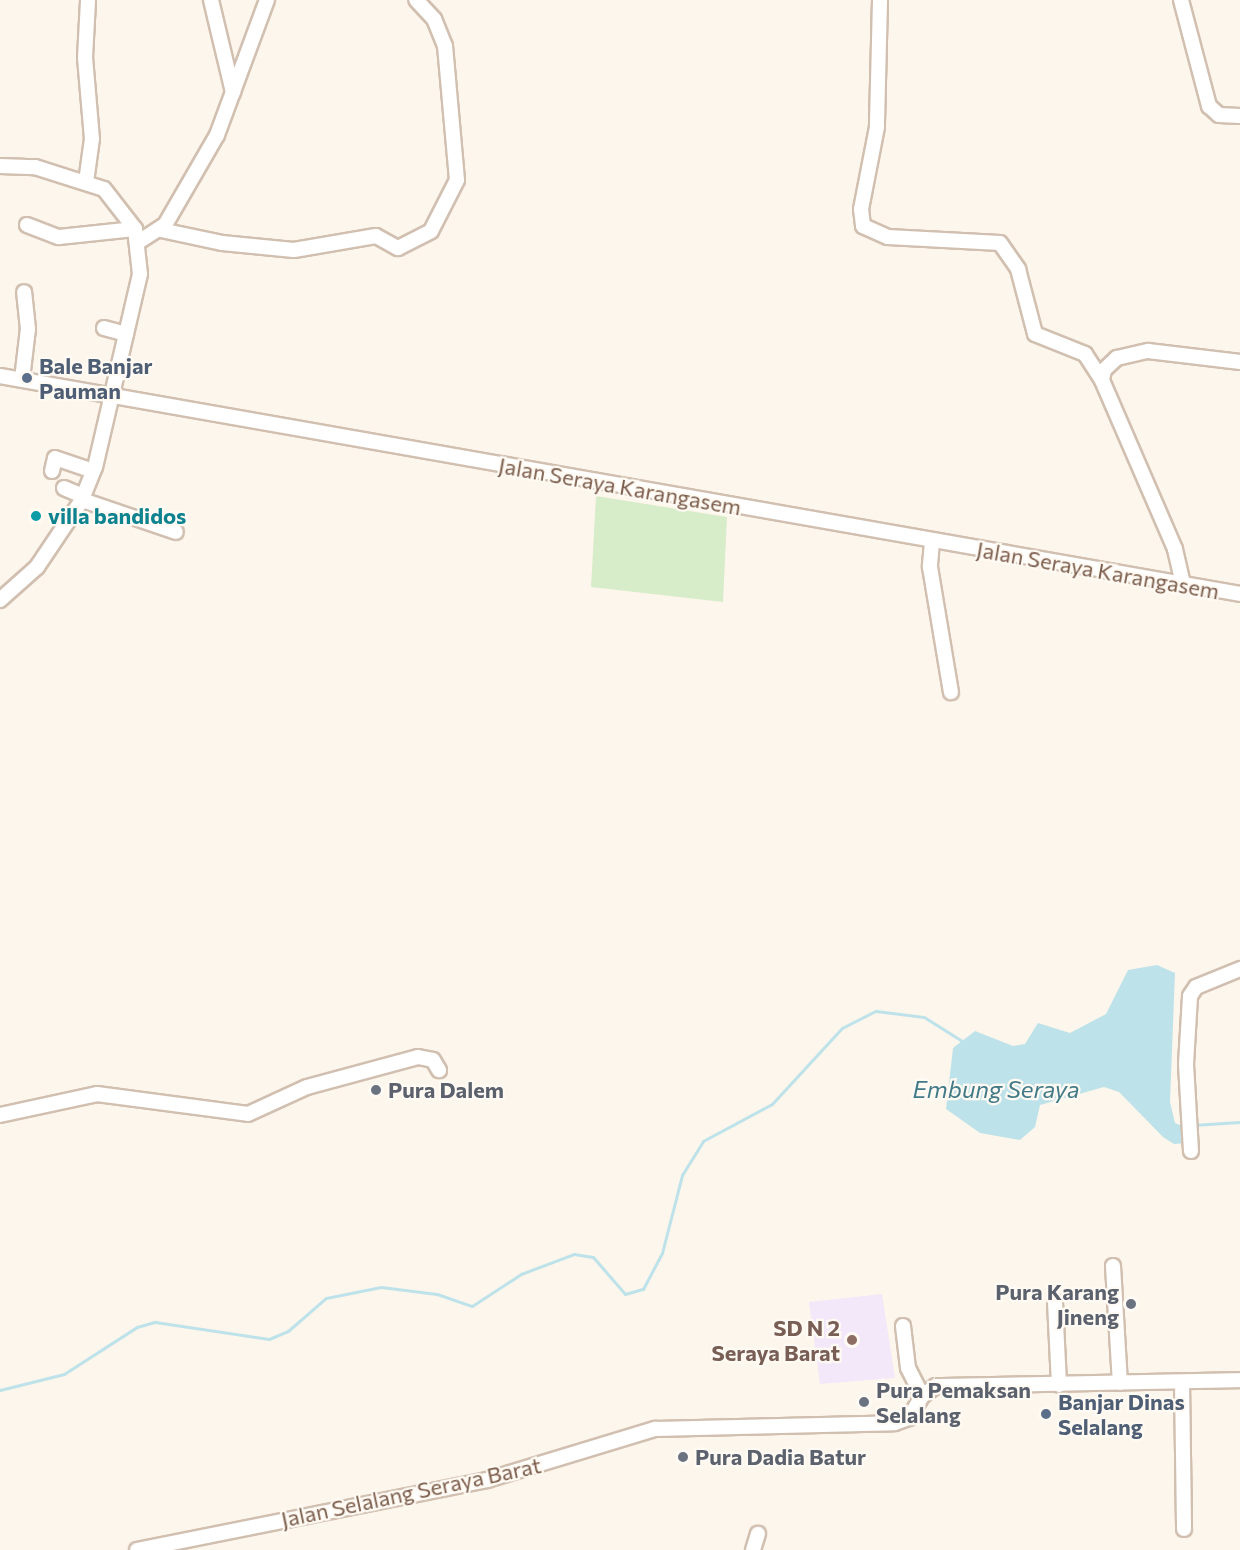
<!DOCTYPE html>
<html>
<head>
<meta charset="utf-8">
<style>
  body { margin:0 }
  #map { position:relative; width:1240px; height:1550px; overflow:hidden; background:#fdf6ec; font-family:Commissioner,sans-serif }
  div>[style] { position:absolute }
  .education>* { inset:0; background:#f3e8fa }
  .green>* { inset:0; background:#d7ecc9 }
  .water>* { inset:0; background:#bee2e9 }
  .stream>* { height:3px; margin:-1.5px; padding:0 1.5px; transform-origin:1.5px; border-radius:1.5px; background:#bee2e9 }
  .roads { filter:drop-shadow(2px 0 #d1bfb0) drop-shadow(-2px 0 #d1bfb0) drop-shadow(0 2px #d1bfb0) drop-shadow(0 -2px #d1bfb0) }
  .minor>* { height:14px; margin:-7px; padding:0 7px; transform-origin:7px; border-radius:7px; background:#fff }
  .dots>* { width:16px; height:16px; translate:-50% -50%; box-sizing:border-box; border:3px solid #fffaf3; border-radius:50% }
  span { translate:-50% -50%; white-space:nowrap; text-align:center; line-height:1.15; -webkit-text-stroke:4.5px #fffaf3; paint-order:stroke }
  .service-label { font-size:22px; color:#4e5e75; font-weight:700 }
  .left { translate:0 -50%; text-align:left }
  .street-label { font-size:22px; color:#7b5d4c }
  .culture-label { font-size:22px; color:#0d838f; font-weight:700 }
  .worship-label { font-size:22px; color:#5b616d; font-weight:700 }
  .right { translate:-100% -50%; text-align:right }
  .education-label { font-size:22px; color:#785e54; font-weight:700 }
  .water-label { font-size:24px; color:#427b87; font-style:italic }
</style>
</head>
<body>
<div id="map">
  <div class="education">
    <i style="clip-path:polygon(882px 1294px,895px 1378px,820px 1384px,809px 1302px)"></i>
  </div>
  <div class="green">
    <i style="clip-path:polygon(596px 496px,727px 517px,723px 602px,591px 587px)"></i>
  </div>
  <div class="water">
    <i style="clip-path:polygon(1157px 965px,1175px 973px,1170px 1102px,1175px 1123px,1189px 1129px,1189px 1143px,1174px 1144px,1163px 1137px,1119px 1092px,1104px 1087px,1040px 1105px,1035px 1127px,1020px 1140px,980px 1133px,946px 1109px,953px 1048px,975px 1031px,1013px 1046px,1025px 1044px,1038px 1023px,1070px 1033px,1106px 1014px,1128px 970px)"></i>
  </div>
  <div class="stream">
    <i style="left:1193px;top:1125px;width:47px;rotate:-3.7deg"></i>
    <i style="left:0;top:1390px;width:66px;rotate:-14deg"></i>
    <i style="left:64px;top:1374px;width:87px;rotate:-32.8deg"></i>
    <i style="left:137px;top:1327px;width:19px;rotate:-16deg"></i>
    <i style="left:155px;top:1322px;width:115px;rotate:8.5deg"></i>
    <i style="left:269px;top:1339px;width:21px;rotate:-23deg"></i>
    <i style="left:288px;top:1331px;width:50px;rotate:-41deg"></i>
    <i style="left:326px;top:1298px;width:56px;rotate:-11.3deg"></i>
    <i style="left:381px;top:1287px;width:56px;rotate:7.1deg"></i>
    <i style="left:437px;top:1294px;width:37px;rotate:19deg"></i>
    <i style="left:472px;top:1306px;width:59px;rotate:-33.1deg"></i>
    <i style="left:521px;top:1274px;width:57px;rotate:-20.7deg"></i>
    <i style="left:574px;top:1254px;width:19px;rotate:9deg"></i>
    <i style="left:593px;top:1257px;width:49px;rotate:49.1deg"></i>
    <i style="left:625px;top:1294px;width:19px;rotate:-16deg"></i>
    <i style="left:643px;top:1289px;width:41px;rotate:-62.2deg"></i>
    <i style="left:662px;top:1253px;width:81px;rotate:-75.6deg"></i>
    <i style="left:682px;top:1175px;width:40px;rotate:-58deg"></i>
    <i style="left:703px;top:1141px;width:78px;rotate:-28.2deg"></i>
    <i style="left:772px;top:1104px;width:103px;rotate:-47.4deg"></i>
    <i style="left:842px;top:1028px;width:38px;rotate:-27deg"></i>
    <i style="left:876px;top:1011px;width:48px;rotate:7.1deg"></i>
    <i style="left:924px;top:1017px;width:45px;rotate:32.3deg"></i>
  </div>
  <div class="roads">
    <div class="minor">
      <i style="left:211px;top:0;width:95px;rotate:76.6deg"></i>
      <i style="left:880px;top:0;width:127px;rotate:91.4deg"></i>
      <i style="left:877px;top:127px;width:84px;rotate:101deg"></i>
      <i style="left:861px;top:209px;width:17px;rotate:83deg"></i>
      <i style="left:863px;top:226px;width:27px;rotate:24deg"></i>
      <i style="left:888px;top:237px;width:112px;rotate:3.1deg"></i>
      <i style="left:1000px;top:243px;width:32px;rotate:55deg"></i>
      <i style="left:1018px;top:269px;width:67px;rotate:75.3deg"></i>
      <i style="left:1035px;top:334px;width:54px;rotate:21.8deg"></i>
      <i style="left:1085px;top:354px;width:31px;rotate:57deg"></i>
      <i style="left:1181px;top:0;width:110px;rotate:75.2deg"></i>
      <i style="left:1209px;top:106px;width:13px;rotate:42deg"></i>
      <i style="left:1219px;top:115px;width:21px;rotate:3deg"></i>
      <i style="left:0;top:166px;width:35px;rotate:2deg"></i>
      <i style="left:35px;top:167px;width:72px;rotate:17.7deg"></i>
      <i style="left:104px;top:189px;width:51px;rotate:52.2deg"></i>
      <i style="left:135px;top:229px;width:45px;rotate:83.7deg"></i>
      <i style="left:140px;top:274px;width:198px;rotate:103.1deg"></i>
      <i style="left:95px;top:467px;width:35px;rotate:112deg"></i>
      <i style="left:82px;top:500px;width:81px;rotate:123.9deg"></i>
      <i style="left:37px;top:567px;width:50px;rotate:138.3deg"></i>
      <i style="left:86px;top:182px;width:43px;rotate:-82.1deg"></i>
      <i style="left:92px;top:139px;width:81px;rotate:-94.9deg"></i>
      <i style="left:85px;top:58px;width:58px;rotate:-87deg"></i>
      <i style="left:27px;top:225px;width:34px;rotate:21deg"></i>
      <i style="left:59px;top:237px;width:76px;rotate:-6deg"></i>
      <i style="left:161px;top:230px;width:62px;rotate:12deg"></i>
      <i style="left:222px;top:243px;width:72px;rotate:5.6deg"></i>
      <i style="left:294px;top:250px;width:83px;rotate:-9.7deg"></i>
      <i style="left:376px;top:236px;width:25px;rotate:29deg"></i>
      <i style="left:398px;top:248px;width:37px;rotate:-27deg"></i>
      <i style="left:431px;top:231px;width:57px;rotate:-63deg"></i>
      <i style="left:457px;top:180px;width:135px;rotate:-95.1deg"></i>
      <i style="left:445px;top:46px;width:29px;rotate:-112deg"></i>
      <i style="left:434px;top:19px;width:26px;rotate:-133deg"></i>
      <i style="left:140px;top:241px;width:30px;rotate:-33deg"></i>
      <i style="left:165px;top:225px;width:104px;rotate:-60deg"></i>
      <i style="left:217px;top:135px;width:144px;rotate:-69.7deg"></i>
      <i style="left:104px;top:328px;width:23px;rotate:15deg"></i>
      <i style="left:0;top:376px;width:1259px;rotate:9.97deg"></i>
      <i style="left:22px;top:379px;width:50px;rotate:-83.2deg"></i>
      <i style="left:28px;top:329px;width:37px;rotate:-96deg"></i>
      <i style="left:52px;top:471px;width:13px;rotate:-77deg"></i>
      <i style="left:55px;top:458px;width:40px;rotate:18.9deg"></i>
      <i style="left:64px;top:488px;width:21px;rotate:23deg"></i>
      <i style="left:82px;top:500px;width:99px;rotate:18.8deg"></i>
      <i style="left:932px;top:542px;width:25px;rotate:95deg"></i>
      <i style="left:930px;top:567px;width:127px;rotate:80.5deg"></i>
      <i style="left:1183px;top:584px;width:36px;rotate:-103deg"></i>
      <i style="left:1175px;top:549px;width:184px;rotate:-113.4deg"></i>
      <i style="left:1102px;top:380px;width:10px;rotate:-79deg"></i>
      <i style="left:1104px;top:370px;width:18px;rotate:-43deg"></i>
      <i style="left:1117px;top:358px;width:32px;rotate:-13deg"></i>
      <i style="left:1148px;top:351px;width:93px;rotate:6.8deg"></i>
      <i style="left:0;top:1115px;width:99px;rotate:-12.2deg"></i>
      <i style="left:97px;top:1094px;width:152px;rotate:7.5deg"></i>
      <i style="left:248px;top:1114px;width:65px;rotate:-24.6deg"></i>
      <i style="left:307px;top:1087px;width:115px;rotate:-15.1deg"></i>
      <i style="left:418px;top:1057px;width:15px;rotate:11deg"></i>
      <i style="left:433px;top:1060px;width:12px;rotate:59deg"></i>
      <i style="left:1191px;top:1151px;width:87px;rotate:-93.3deg"></i>
      <i style="left:1186px;top:1064px;width:68px;rotate:-86.6deg"></i>
      <i style="left:1190px;top:996px;width:11px;rotate:-56deg"></i>
      <i style="left:1196px;top:987px;width:48px;rotate:-22.2deg"></i>
      <i style="left:1113px;top:1266px;width:117px;rotate:86.6deg"></i>
      <i style="left:1055px;top:1302px;width:83px;rotate:87.2deg"></i>
      <i style="left:903px;top:1326px;width:42px;rotate:83.2deg"></i>
      <i style="left:908px;top:1368px;width:31px;rotate:63deg"></i>
      <i style="left:1182px;top:1382px;width:147px;rotate:89.2deg"></i>
      <i style="left:137px;top:1550px;width:357px;rotate:-11.3deg"></i>
      <i style="left:487px;top:1480px;width:176px;rotate:-16.9deg"></i>
      <i style="left:655px;top:1429px;width:240px;rotate:-1.4deg"></i>
      <i style="left:895px;top:1423px;width:15px;rotate:-20deg"></i>
      <i style="left:909px;top:1418px;width:26px;rotate:-59deg"></i>
      <i style="left:922px;top:1396px;width:17px;rotate:-36deg"></i>
      <i style="left:936px;top:1386px;width:304px;rotate:-1.1deg"></i>
      <i style="left:753px;top:1550px;width:17px;rotate:-73deg"></i>
    </div>
  </div>
  <div class="dots">
    <i style="left:27px;top:378px;background:#5c6f8a"></i>
    <i style="left:36px;top:516px;background:#0f9aa8"></i>
    <i style="left:376px;top:1090px;background:#6b7280"></i>
    <i style="left:1131px;top:1304px;background:#6b7280"></i>
    <i style="left:852px;top:1340px;background:#8d6e63"></i>
    <i style="left:864px;top:1402px;background:#6b7280"></i>
    <i style="left:1046px;top:1414px;background:#5c6f8a"></i>
    <i style="left:683px;top:1457px;background:#6b7280"></i>
  </div>
  <div class="service-label">
    <span class="left" style="left:39px;top:378px">Bale Banjar<br>Pauman</span>
    <span class="left" style="left:1058px;top:1414px">Banjar Dinas<br>Selalang</span>
  </div>
  <div class="street-label">
    <span style="left:620px;top:486px;rotate:10deg">Jalan Seraya Karangasem</span>
    <span style="left:1098px;top:570px;rotate:10deg">Jalan Seraya Karangasem</span>
    <span style="left:411px;top:1492px;rotate:-12deg">Jalan Selalang Seraya Barat</span>
  </div>
  <div class="culture-label">
    <span class="left" style="left:48px;top:516px">villa bandidos</span>
  </div>
  <div class="worship-label">
    <span class="left" style="left:388px;top:1090px">Pura Dalem</span>
    <span class="right" style="left:1119px;top:1304px">Pura Karang<br>Jineng</span>
    <span class="left" style="left:876px;top:1402px">Pura Pemaksan<br>Selalang</span>
    <span class="left" style="left:695px;top:1457px">Pura Dadia Batur</span>
  </div>
  <div class="education-label">
    <span class="right" style="left:840px;top:1340px">SD N 2<br>Seraya Barat</span>
  </div>
  <div class="water-label">
    <span style="left:996px;top:1089px">Embung Seraya</span>
  </div>
</div>
</body>
</html>
